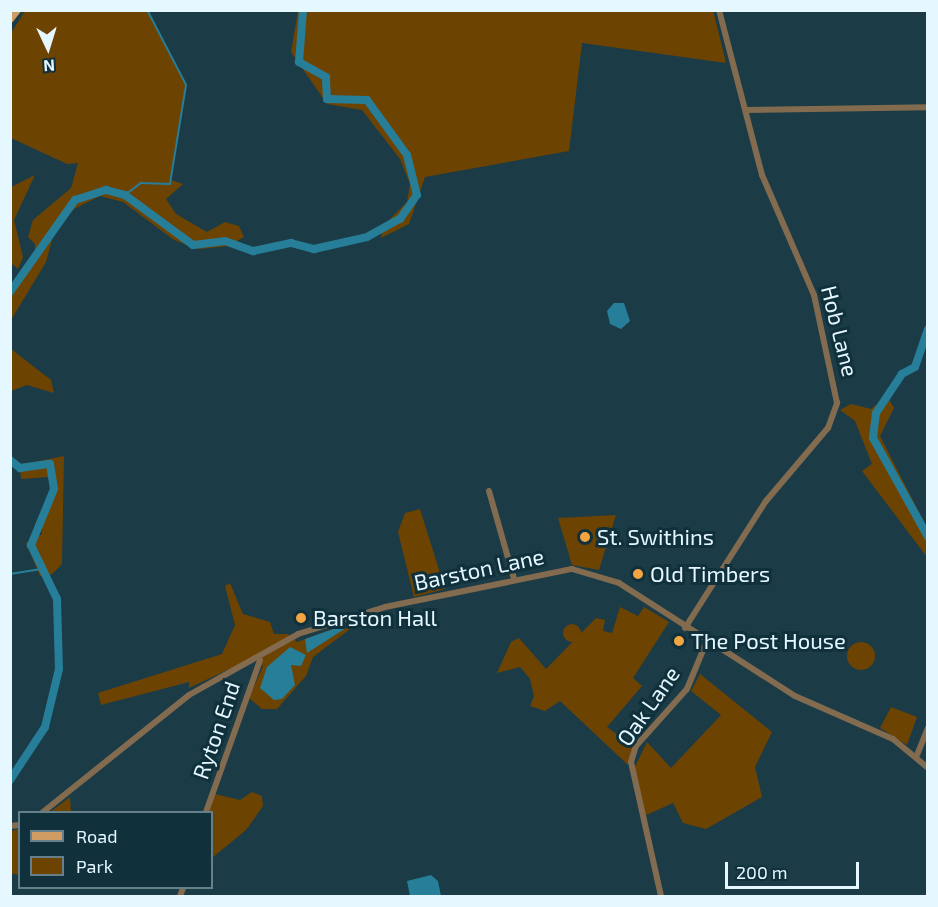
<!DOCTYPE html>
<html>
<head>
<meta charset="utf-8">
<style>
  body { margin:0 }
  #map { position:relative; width:938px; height:907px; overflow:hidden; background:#1b3b47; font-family:"Exo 2",sans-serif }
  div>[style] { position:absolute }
  .green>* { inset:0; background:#6d4302 }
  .round { border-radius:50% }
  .water>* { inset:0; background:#277e99 }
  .stream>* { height:1.5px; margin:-0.75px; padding:0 0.75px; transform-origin:0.75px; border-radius:0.75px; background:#277e99 }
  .river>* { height:8px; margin:-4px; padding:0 4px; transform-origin:4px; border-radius:4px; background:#277e99 }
  .minor>* { height:6px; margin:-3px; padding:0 3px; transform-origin:3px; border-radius:3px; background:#836b4f }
  .major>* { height:8px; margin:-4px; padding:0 4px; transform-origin:4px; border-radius:4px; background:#cf9d63 }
  .dots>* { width:16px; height:16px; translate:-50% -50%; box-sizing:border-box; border:3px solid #10313c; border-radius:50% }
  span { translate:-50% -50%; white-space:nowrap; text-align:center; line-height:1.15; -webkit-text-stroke:6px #10313c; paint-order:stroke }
  .street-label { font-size:22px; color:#e5f7ff }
  .poi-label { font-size:22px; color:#e5f7ff }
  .left { translate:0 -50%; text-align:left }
  .frame { position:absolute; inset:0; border:12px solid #e5f7ff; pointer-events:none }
  .legend { position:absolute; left:18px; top:811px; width:195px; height:78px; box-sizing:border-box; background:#10313c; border:2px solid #65808a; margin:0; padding:8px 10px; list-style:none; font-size:18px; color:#e5f7ff }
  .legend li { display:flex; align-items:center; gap:12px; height:30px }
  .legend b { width:30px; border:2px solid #65808a }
  .north { position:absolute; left:18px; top:18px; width:60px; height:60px; -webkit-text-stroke:4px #10313c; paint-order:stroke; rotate:176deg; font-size:16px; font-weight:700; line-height:24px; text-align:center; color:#e5f7ff }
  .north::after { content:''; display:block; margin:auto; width:21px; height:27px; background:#e5f7ff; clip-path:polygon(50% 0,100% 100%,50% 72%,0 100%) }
  .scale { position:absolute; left:725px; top:862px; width:134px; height:27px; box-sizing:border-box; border:3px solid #e5f7ff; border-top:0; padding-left:8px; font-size:18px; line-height:21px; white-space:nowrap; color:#e5f7ff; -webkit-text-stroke:4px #10313c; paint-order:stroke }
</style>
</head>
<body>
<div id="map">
  <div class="green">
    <i style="clip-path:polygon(713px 10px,726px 63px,582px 43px,569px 151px,425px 177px,409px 224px,381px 238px,383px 226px,407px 202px,410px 184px,400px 159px,362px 110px,327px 104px,291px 52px,298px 11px)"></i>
    <i style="clip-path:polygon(25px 11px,147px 11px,186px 85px,171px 180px,183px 184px,166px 199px,176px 214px,207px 232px,225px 222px,239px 226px,244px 237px,229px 246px,199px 249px,174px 240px,123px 202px,100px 196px,74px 209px,55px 229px,46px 262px,11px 320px,11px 296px,35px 256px,35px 244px,28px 237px,33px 220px,71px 188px,78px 163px,67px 164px,11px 138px,11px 33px)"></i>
    <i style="clip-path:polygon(35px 175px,14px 220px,23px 257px,18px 269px,11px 263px,11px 187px)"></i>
    <i style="clip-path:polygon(11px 349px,51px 380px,54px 393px,27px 385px,11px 391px)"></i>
    <i style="clip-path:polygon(887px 396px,894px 408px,880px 436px,927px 528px,927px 557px,862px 471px,872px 464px,855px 421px,840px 410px,851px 404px,871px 409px)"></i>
    <i style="clip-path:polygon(64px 456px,62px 564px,52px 574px,40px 576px,26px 543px,42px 534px,42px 515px,54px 489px,47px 477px,21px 479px,20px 465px)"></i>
    <i style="clip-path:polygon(420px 509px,445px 589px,414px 597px,398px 532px,405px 513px)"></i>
    <i style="clip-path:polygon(616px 515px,599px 570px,572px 565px,558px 518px)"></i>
    <i style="clip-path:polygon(230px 583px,243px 614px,270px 622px,274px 634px,288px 634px,297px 642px,352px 622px,350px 629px,313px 657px,306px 676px,277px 709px,262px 709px,249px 698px,263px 666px,253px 658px,189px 688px,189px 682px,101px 705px,98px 693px,222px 654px,235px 625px,225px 586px)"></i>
    <i style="clip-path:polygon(620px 607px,638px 616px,644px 607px,669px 622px,633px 678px,642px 686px,607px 727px,634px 747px,628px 765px,560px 701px,545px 711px,530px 706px,534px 696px,530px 679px,520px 667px,497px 673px,511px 642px,519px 638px,546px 669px,596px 618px,605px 620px,603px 631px,612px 633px)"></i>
    <i class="round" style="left:563px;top:624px;width:18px;height:18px"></i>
    <i class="round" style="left:847px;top:642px;width:28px;height:28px"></i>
    <i style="clip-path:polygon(700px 674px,772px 732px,755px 767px,762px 797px,706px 829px,683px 823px,673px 803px,644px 816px,635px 767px,647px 742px,671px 768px,721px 715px,691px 691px)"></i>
    <i style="clip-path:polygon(891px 707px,917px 717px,907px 745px,880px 728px)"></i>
    <i style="clip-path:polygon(252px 792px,262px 796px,263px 806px,246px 830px,212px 858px,209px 812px,215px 794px,240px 800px)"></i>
    <i style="clip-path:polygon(70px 797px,71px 812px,50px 812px)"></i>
    <i style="clip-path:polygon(19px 829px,20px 829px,19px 875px,10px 873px,11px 831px)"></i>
  </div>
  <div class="water">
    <i style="clip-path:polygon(614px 303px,624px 303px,630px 321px,621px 329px,610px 324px,607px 311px)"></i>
    <i style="clip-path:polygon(342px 626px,346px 628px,307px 653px,305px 639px)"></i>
    <i style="clip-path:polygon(290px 647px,306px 655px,301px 666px,291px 665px,295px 685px,282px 699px,274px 700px,260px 688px,267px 667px)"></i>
    <i style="clip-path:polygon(431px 875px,438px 881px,441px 896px,410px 896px,407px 881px)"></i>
  </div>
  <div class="stream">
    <i style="left:125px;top:195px;width:20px;rotate:-37deg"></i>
    <i style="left:141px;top:183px;width:29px;rotate:2deg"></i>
    <i style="left:170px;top:184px;width:100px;rotate:-80.8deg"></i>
    <i style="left:186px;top:85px;width:85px;rotate:-117.5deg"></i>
    <i style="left:10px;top:574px;width:30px;rotate:-9deg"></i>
  </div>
  <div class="river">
    <i style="left:10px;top:292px;width:113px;rotate:-54.8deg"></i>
    <i style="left:75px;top:200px;width:33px;rotate:-18deg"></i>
    <i style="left:106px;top:190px;width:20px;rotate:15deg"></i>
    <i style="left:125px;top:195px;width:84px;rotate:36.3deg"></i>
    <i style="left:193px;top:245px;width:32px;rotate:-7deg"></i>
    <i style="left:225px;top:241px;width:30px;rotate:20deg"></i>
    <i style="left:253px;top:251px;width:39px;rotate:-12deg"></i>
    <i style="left:291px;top:243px;width:24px;rotate:15deg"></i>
    <i style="left:314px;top:249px;width:54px;rotate:-12.8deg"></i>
    <i style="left:367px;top:237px;width:38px;rotate:-29deg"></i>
    <i style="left:400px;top:219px;width:29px;rotate:-55deg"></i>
    <i style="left:417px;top:195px;width:41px;rotate:-104deg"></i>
    <i style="left:407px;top:155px;width:68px;rotate:-126deg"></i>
    <i style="left:367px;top:100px;width:40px;rotate:-178.6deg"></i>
    <i style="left:327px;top:99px;width:22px;rotate:-93deg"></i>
    <i style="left:326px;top:77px;width:31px;rotate:-151deg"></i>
    <i style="left:299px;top:62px;width:52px;rotate:-85.6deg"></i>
    <i style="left:928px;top:329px;width:40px;rotate:108.9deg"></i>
    <i style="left:915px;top:367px;width:15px;rotate:152deg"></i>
    <i style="left:902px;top:374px;width:47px;rotate:123.7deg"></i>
    <i style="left:876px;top:413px;width:25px;rotate:97deg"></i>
    <i style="left:873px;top:438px;width:113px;rotate:60.9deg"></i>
    <i style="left:10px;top:460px;width:13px;rotate:39deg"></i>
    <i style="left:20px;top:468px;width:30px;rotate:-8deg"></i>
    <i style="left:50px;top:464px;width:25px;rotate:81deg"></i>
    <i style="left:54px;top:489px;width:61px;rotate:112.3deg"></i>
    <i style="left:31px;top:545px;width:60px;rotate:64.3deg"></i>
    <i style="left:57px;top:599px;width:70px;rotate:88.4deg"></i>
    <i style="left:59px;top:669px;width:60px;rotate:103.6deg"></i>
    <i style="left:45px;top:727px;width:64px;rotate:123.4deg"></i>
  </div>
  <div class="minor">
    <i style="left:747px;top:110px;width:181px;rotate:-0.9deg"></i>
    <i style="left:489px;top:491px;width:91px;rotate:74.1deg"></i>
    <i style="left:685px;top:628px;width:151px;rotate:-57.5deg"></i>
    <i style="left:766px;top:501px;width:96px;rotate:-49.7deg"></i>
    <i style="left:828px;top:428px;width:27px;rotate:-70deg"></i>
    <i style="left:837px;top:403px;width:110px;rotate:-102deg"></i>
    <i style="left:814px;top:295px;width:131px;rotate:-113.4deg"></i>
    <i style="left:762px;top:175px;width:171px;rotate:-104.6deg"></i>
    <i style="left:917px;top:755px;width:29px;rotate:-68deg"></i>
    <i style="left:43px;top:812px;width:187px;rotate:-38.7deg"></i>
    <i style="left:189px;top:695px;width:125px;rotate:-29.2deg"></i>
    <i style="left:298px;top:634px;width:91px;rotate:-17.2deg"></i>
    <i style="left:385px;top:607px;width:191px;rotate:-11.5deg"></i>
    <i style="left:572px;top:569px;width:49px;rotate:16.6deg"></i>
    <i style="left:619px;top:583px;width:209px;rotate:32.7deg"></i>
    <i style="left:795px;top:696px;width:107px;rotate:23.7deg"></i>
    <i style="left:893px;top:739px;width:45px;rotate:39.6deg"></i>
    <i style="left:206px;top:812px;width:161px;rotate:-70.4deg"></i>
    <i style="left:10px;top:826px;width:10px;rotate:-6deg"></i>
    <i style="left:180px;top:896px;width:9px;rotate:-69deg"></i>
    <i style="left:661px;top:896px;width:137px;rotate:-102.6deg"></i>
    <i style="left:631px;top:762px;width:17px;rotate:-73deg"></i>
    <i style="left:636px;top:746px;width:76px;rotate:-48.2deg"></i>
    <i style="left:687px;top:689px;width:50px;rotate:-67.6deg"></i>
  </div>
  <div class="major">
    <i style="left:10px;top:19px;width:11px;rotate:-52deg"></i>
  </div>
  <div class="dots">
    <i style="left:585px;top:537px;background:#f2a541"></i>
    <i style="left:638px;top:574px;background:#f2a541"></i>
    <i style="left:301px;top:618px;background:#f2a541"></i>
    <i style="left:679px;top:641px;background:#f2a541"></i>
  </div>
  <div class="street-label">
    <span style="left:840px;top:331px;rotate:76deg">Hob Lane</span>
    <span style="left:479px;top:569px;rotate:-12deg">Barston Lane</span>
    <span style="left:648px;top:706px;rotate:-55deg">Oak Lane</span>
    <span style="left:216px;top:730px;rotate:-71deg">Ryton End</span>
  </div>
  <div class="poi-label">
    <span class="left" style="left:597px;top:537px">St. Swithins</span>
    <span class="left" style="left:650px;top:574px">Old Timbers</span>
    <span class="left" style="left:313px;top:618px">Barston Hall</span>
    <span class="left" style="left:691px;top:641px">The Post House</span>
  </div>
  <div class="frame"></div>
  <ul class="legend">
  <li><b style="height:8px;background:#cf9d63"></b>Road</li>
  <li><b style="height:16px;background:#6d4302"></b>Park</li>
  </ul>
  <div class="north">N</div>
  <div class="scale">200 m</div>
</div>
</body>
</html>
